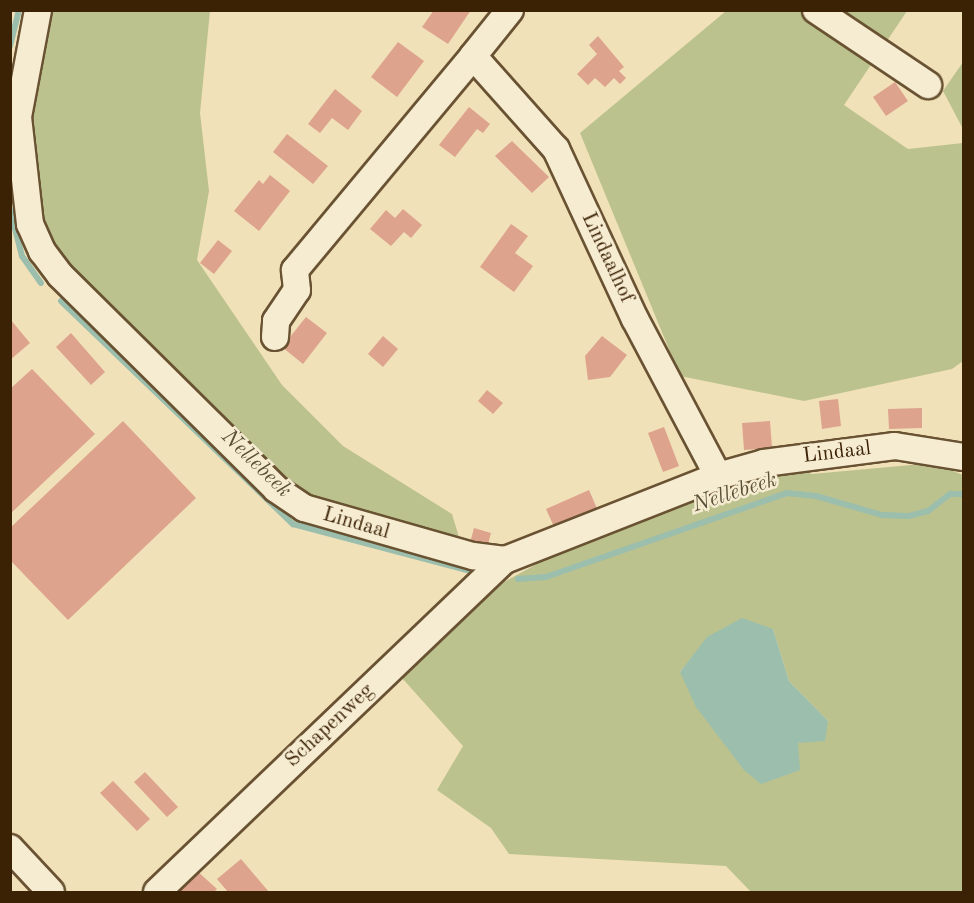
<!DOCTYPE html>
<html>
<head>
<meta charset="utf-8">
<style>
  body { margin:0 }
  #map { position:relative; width:974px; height:903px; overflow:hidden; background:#f1e1b9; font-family:"Old Standard TT",serif }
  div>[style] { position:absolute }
  .green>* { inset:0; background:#bcc28e }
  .water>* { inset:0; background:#9bbead }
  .stream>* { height:6px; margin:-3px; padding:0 3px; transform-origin:3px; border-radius:3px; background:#9bbead }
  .building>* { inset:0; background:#dda38c }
  .roads { filter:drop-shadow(2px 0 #695232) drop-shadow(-2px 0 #695232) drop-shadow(0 2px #695232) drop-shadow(0 -2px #695232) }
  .minor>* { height:26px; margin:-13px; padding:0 13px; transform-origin:13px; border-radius:13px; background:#f6ecd2 }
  span { translate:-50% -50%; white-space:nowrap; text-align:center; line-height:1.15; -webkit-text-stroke:5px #f6ecd2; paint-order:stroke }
  .street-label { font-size:21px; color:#3c2205 }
  .water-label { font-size:22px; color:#585137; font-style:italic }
  .frame { position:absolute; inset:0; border:12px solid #3c2205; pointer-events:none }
</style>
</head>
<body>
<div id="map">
  <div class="green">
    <i style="clip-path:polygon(45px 11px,210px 11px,200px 113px,209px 191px,197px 260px,282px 385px,343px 446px,452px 514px,462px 547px,322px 515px,37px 237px,27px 114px)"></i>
    <i style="clip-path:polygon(726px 11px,907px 11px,844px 105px,908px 149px,963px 143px,963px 361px,952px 369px,804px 401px,680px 376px,580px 133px)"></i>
    <i style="clip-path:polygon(963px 62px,963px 129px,943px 91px)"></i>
    <i style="clip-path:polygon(evenodd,933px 463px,963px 475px,963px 892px,751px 892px,726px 866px,509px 854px,491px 828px,437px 790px,463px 746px,402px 678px,504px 582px,559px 552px,746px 481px,802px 471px,812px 474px,933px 463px,773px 629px,789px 681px,828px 721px,798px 743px,680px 672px,694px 655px,773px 629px)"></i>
  </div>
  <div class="water">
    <i style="clip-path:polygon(742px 618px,773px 629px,789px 681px,828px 721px,825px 741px,798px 743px,800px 770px,761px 784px,744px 770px,696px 707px,680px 672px,707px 637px)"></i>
  </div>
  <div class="stream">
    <i style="left:10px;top:46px;width:37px;rotate:-76deg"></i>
    <i style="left:10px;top:209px;width:49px;rotate:75.7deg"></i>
    <i style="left:22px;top:256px;width:33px;rotate:55deg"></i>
    <i style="left:61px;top:301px;width:322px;rotate:43.9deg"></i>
    <i style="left:293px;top:524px;width:184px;rotate:14.8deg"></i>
    <i style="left:518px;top:579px;width:28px;rotate:-4deg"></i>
    <i style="left:546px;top:577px;width:255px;rotate:-19.2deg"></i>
    <i style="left:787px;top:493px;width:29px;rotate:6deg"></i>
    <i style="left:816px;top:496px;width:69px;rotate:16.1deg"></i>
    <i style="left:882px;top:515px;width:27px;rotate:2deg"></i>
    <i style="left:909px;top:516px;width:20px;rotate:-15deg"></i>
    <i style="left:928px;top:511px;width:28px;rotate:-38deg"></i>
    <i style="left:950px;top:494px;width:14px"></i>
  </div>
  <div class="building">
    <i style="clip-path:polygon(434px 10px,471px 10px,448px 44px,422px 27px)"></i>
    <i style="clip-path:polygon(598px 36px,624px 67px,619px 71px,626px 78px,620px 84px,614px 78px,605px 87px,595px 78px,588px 85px,577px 74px,597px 54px,589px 45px)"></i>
    <i style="clip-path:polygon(398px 42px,424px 61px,397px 97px,371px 77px)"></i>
    <i style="clip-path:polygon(895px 82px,908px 101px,886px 116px,873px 97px)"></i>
    <i style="clip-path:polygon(335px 89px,362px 111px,348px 130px,332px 118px,320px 133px,308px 124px)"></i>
    <i style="clip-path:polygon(469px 107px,490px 124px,483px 133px,477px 129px,455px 157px,439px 145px)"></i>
    <i style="clip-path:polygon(287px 134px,328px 166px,313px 184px,273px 152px)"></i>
    <i style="clip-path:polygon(512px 141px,549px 177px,532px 193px,495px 156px)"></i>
    <i style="clip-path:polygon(270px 175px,290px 191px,259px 231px,234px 211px,259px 180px,263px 184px)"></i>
    <i style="clip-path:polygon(403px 209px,422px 225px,411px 238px,404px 232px,391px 246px,370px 229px,386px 210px,395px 218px)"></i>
    <i style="clip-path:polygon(511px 224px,528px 236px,515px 253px,533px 266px,514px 292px,480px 267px)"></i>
    <i style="clip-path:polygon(218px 240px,232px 251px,214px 274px,200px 263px)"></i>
    <i style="clip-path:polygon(306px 317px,327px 333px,303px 364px,282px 347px)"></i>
    <i style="clip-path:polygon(10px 319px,30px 343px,10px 360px)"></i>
    <i style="clip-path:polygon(71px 333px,105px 372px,91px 385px,56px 347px)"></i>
    <i style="clip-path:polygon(383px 336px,398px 349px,383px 367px,368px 354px)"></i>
    <i style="clip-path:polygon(602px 336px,627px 355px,610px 377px,588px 380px,585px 356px)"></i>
    <i style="clip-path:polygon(32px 369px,95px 434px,10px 514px,10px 389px)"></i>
    <i style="clip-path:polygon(487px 390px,503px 403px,493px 414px,478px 401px)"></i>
    <i style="clip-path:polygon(838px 399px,841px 426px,822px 429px,819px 401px)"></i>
    <i style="clip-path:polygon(922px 408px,922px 428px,889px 429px,888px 409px)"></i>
    <i style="clip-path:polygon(123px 421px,196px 498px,68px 620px,10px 560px,10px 528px)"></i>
    <i style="clip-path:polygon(770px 421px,772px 448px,744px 450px,742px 423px)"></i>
    <i style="clip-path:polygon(664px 427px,679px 466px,663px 472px,648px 433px)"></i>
    <i style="clip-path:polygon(589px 490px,599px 513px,556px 531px,546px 509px)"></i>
    <i style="clip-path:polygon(474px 528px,491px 533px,487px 548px,470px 543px)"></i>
    <i style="clip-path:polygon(145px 772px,178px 807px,167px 817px,134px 782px)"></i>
    <i style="clip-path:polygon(113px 781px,150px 819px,137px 831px,100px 793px)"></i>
    <i style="clip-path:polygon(241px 859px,269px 892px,228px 892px,217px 879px)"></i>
    <i style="clip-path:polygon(196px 870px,217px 889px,214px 892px,175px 892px)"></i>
  </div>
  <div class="roads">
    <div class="minor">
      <i style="left:38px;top:10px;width:109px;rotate:100.6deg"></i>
      <i style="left:18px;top:117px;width:108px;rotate:83.6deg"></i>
      <i style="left:30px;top:224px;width:30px;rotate:66deg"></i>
      <i style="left:42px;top:251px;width:30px;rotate:53deg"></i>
      <i style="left:60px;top:275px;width:304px;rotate:44.7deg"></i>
      <i style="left:276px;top:489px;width:34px;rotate:34deg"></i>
      <i style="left:304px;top:508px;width:176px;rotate:15.9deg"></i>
      <i style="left:473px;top:556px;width:32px;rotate:7deg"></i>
      <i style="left:505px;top:560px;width:229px;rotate:-21.5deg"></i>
      <i style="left:718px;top:476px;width:48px;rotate:-15.8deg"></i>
      <i style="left:764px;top:463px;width:132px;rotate:-7.4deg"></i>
      <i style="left:895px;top:446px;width:70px;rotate:9.1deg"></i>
      <i style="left:510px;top:10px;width:59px;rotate:128.8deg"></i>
      <i style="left:473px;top:56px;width:125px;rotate:48.3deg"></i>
      <i style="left:556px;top:149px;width:187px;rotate:65.1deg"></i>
      <i style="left:635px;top:319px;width:178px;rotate:62.1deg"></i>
      <i style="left:816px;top:10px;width:135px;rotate:33.8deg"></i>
      <i style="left:275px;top:337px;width:16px;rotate:-86deg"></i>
      <i style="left:276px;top:321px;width:37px;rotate:-56deg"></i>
      <i style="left:297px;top:290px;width:20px;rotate:-96deg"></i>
      <i style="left:295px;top:270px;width:278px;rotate:-50.2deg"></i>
      <i style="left:10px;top:848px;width:60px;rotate:47deg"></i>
      <i style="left:157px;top:892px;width:481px;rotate:-43.7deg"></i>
    </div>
  </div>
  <div class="street-label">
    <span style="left:607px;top:258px;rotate:65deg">Lindaalhof</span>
    <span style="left:837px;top:453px;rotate:-7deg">Lindaal</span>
    <span style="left:356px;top:524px;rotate:16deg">Lindaal</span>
    <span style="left:330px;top:726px;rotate:-43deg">Schapenweg</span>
  </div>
  <div class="water-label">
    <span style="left:256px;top:464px;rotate:44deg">Nellebeek</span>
    <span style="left:735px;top:493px;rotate:-18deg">Nellebeek</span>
  </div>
  <div class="frame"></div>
</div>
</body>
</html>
